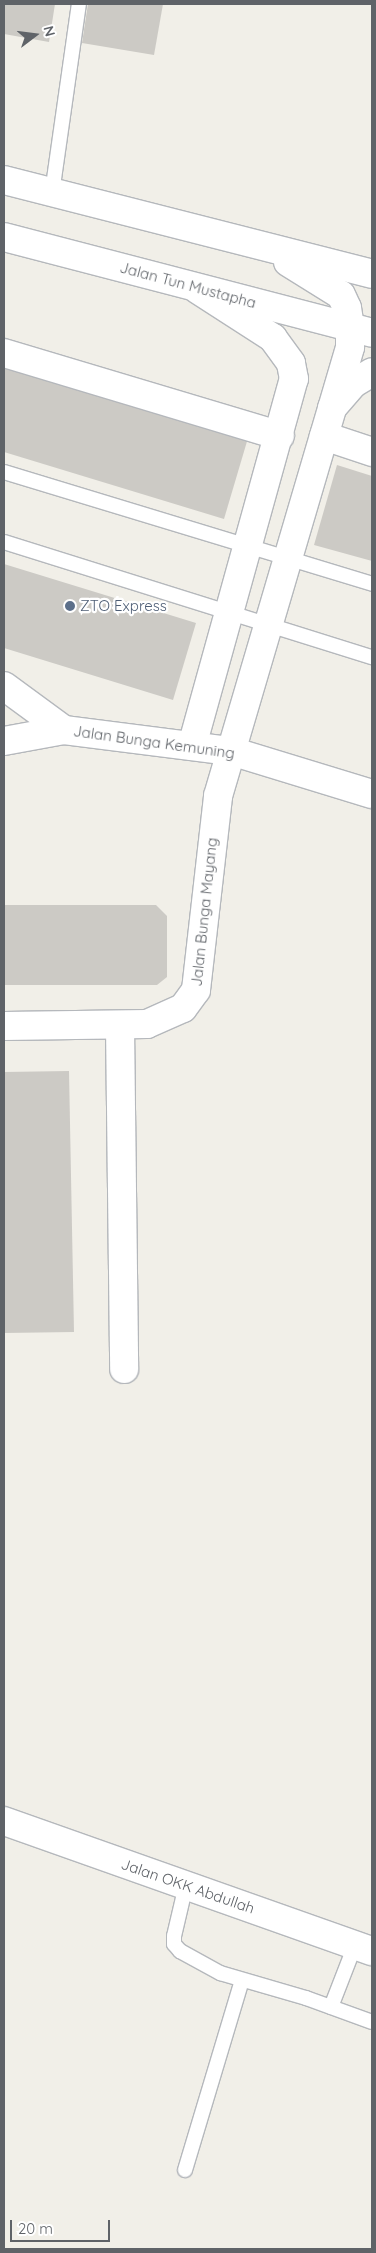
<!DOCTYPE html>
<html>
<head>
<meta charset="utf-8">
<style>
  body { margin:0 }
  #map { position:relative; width:376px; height:2253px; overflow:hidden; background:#f1efe8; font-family:Quicksand,sans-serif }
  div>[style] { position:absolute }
  .building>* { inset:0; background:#cccac5 }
  .roads { filter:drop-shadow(1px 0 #b5b8bc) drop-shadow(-1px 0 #b5b8bc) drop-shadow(0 1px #b5b8bc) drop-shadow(0 -1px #b5b8bc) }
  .lane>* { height:14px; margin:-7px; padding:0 7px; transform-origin:7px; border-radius:7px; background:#fff }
  .street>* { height:28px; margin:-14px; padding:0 14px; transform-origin:14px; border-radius:14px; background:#fff }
  .secondary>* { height:28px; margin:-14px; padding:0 14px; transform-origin:14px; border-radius:14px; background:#fff }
  .dots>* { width:14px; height:14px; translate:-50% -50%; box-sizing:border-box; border:2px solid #fff; border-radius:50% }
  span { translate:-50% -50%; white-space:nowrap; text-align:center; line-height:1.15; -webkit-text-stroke:4.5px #fff; paint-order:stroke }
  .street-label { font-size:15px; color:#5f6368 }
  .service-label { font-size:15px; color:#4e5e75 }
  .left { translate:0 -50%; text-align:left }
  .frame { position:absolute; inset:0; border:5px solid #5f6368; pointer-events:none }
  .north { position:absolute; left:10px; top:10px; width:50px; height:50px; -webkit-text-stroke:4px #fff; paint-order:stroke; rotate:75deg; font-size:14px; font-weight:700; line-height:20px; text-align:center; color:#5f6368 }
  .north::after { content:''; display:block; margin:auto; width:18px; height:22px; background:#5f6368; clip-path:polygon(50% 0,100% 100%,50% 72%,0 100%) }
  .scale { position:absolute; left:10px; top:2220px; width:100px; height:22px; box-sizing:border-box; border:2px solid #5f6368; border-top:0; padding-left:6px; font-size:15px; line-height:18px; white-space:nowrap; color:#5f6368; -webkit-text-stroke:4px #fff; paint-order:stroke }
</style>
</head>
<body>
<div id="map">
  <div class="building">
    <i style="clip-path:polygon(4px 4px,55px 4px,49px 42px,4px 34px)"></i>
    <i style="clip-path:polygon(88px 4px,163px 4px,154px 55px,82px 43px)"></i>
    <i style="clip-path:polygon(4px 364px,248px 438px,224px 519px,4px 452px)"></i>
    <i style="clip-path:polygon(337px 465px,372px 476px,372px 561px,314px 545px)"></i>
    <i style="clip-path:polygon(4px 564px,196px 623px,173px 700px,4px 648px)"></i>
    <i style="clip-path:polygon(4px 905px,156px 905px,167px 916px,167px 977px,157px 985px,4px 985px)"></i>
    <i style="clip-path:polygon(69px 1071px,74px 1332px,4px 1333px,4px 1072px)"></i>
  </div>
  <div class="roads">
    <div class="lane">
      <i style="left:52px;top:193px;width:191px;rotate:-81.9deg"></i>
      <i style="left:4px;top:472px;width:385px;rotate:16.9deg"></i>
      <i style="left:4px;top:542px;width:386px;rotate:17.4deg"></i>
      <i style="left:186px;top:1885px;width:52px;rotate:103.2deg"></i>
      <i style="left:174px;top:1936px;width:8px;rotate:90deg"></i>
      <i style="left:174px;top:1944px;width:9px;rotate:49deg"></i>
      <i style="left:180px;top:1951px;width:46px;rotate:28.8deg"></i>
      <i style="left:220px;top:1973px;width:90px;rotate:16.2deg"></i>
      <i style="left:306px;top:1998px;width:70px;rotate:20deg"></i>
      <i style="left:331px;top:2007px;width:66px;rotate:-68.8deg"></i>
      <i style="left:185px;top:2170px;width:198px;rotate:-73.3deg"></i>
    </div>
    <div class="street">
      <i style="left:4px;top:353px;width:288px;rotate:16.7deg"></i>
      <i style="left:324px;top:436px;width:51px;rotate:18.4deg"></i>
      <i style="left:4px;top:686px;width:74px;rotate:36.3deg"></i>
      <i style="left:64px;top:730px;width:168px;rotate:7.2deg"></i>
      <i style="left:231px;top:751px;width:147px;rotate:17deg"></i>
      <i style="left:4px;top:741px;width:61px;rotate:-10.4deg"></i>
      <i style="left:192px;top:746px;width:381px;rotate:-74.5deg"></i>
      <i style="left:294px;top:379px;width:16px;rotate:-101deg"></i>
      <i style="left:291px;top:363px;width:31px;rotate:-126deg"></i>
      <i style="left:273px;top:338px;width:90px;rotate:-147.2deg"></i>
      <i style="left:4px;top:1026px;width:143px;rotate:-0.8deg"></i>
      <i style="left:147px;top:1024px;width:39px;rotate:-24deg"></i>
      <i style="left:183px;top:1008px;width:22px;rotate:-54deg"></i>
      <i style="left:196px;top:990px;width:195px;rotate:-83.5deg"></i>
      <i style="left:218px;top:796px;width:468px;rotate:-73.6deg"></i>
      <i style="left:350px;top:347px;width:20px;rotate:-90deg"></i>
      <i style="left:120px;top:1026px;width:343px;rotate:89.3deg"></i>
    </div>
    <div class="secondary">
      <i style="left:4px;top:180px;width:380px;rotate:14.3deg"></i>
      <i style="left:4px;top:237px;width:380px;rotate:14.6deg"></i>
      <i style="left:288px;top:262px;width:62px;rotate:31.9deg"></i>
      <i style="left:341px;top:295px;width:14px;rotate:65deg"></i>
      <i style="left:347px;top:308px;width:19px;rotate:81deg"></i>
      <i style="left:332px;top:408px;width:33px;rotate:-49deg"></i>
      <i style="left:354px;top:383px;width:21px;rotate:-31deg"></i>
      <i style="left:4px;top:1821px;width:390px;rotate:19.5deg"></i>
    </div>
  </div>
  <div class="dots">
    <i style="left:70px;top:606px;background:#5c6f8a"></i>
  </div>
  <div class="street-label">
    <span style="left:188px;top:285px;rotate:15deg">Jalan Tun Mustapha</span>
    <span style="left:154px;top:742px;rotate:8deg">Jalan Bunga Kemuning</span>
    <span style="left:204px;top:912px;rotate:-84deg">Jalan Bunga Mayang</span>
    <span style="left:188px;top:1886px;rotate:19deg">Jalan OKK Abdullah</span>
  </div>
  <div class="service-label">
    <span class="left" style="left:80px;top:606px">ZTO Express</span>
  </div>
  <div class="frame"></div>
  <div class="north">N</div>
  <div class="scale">20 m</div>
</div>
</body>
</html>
